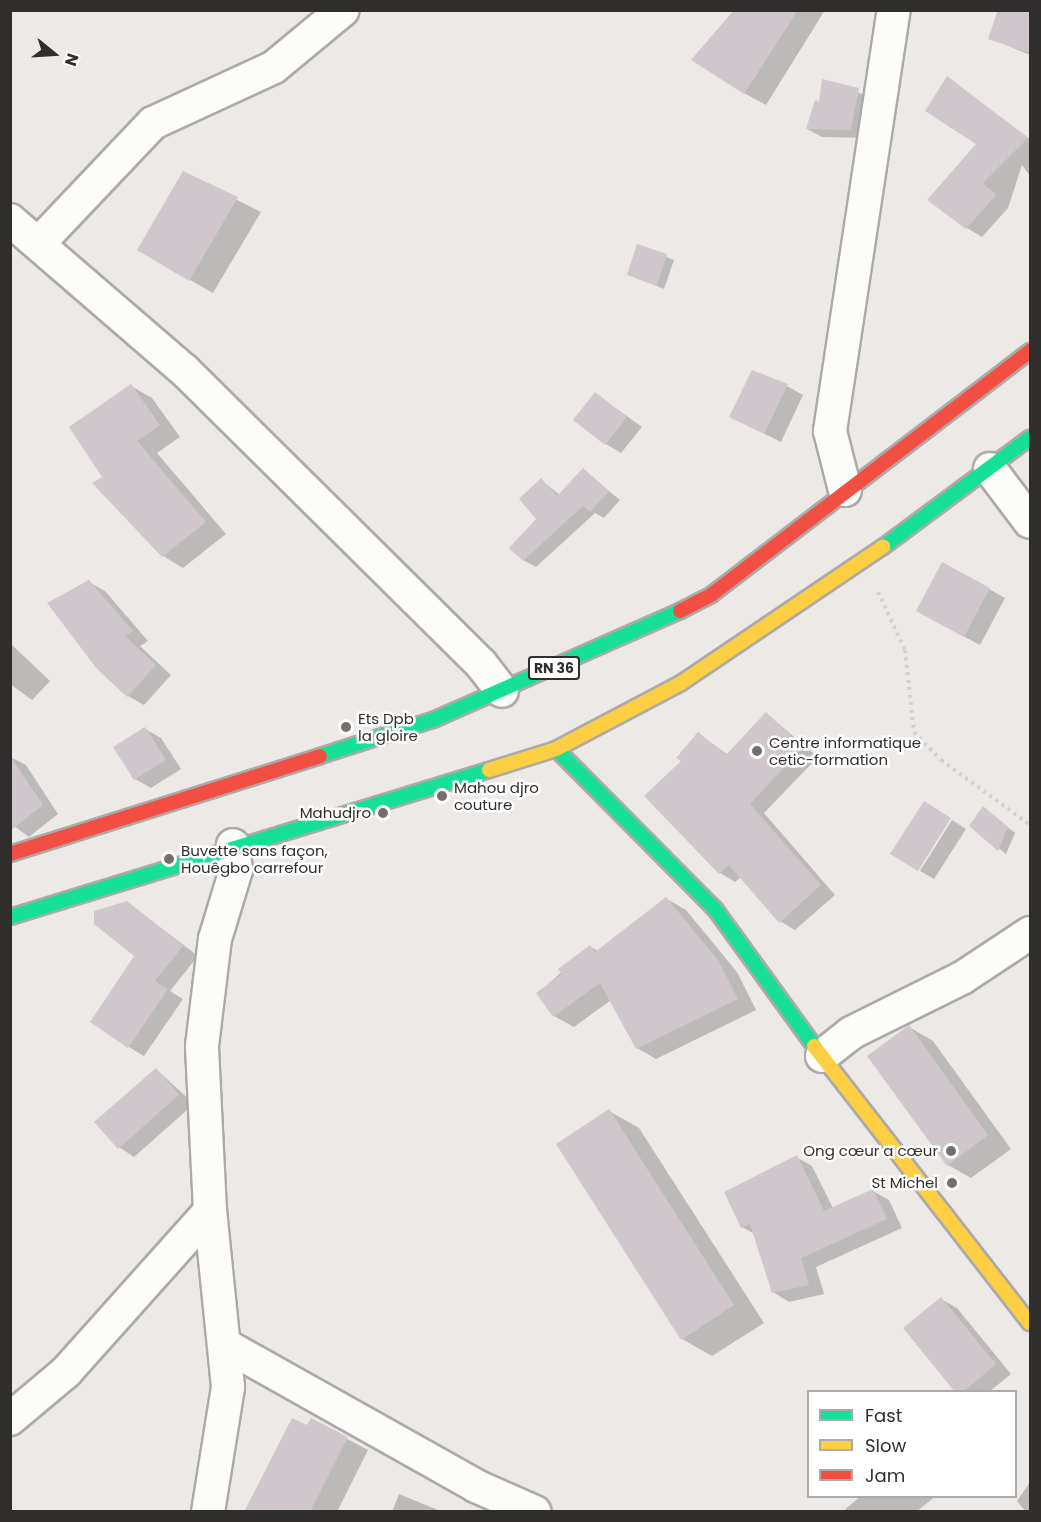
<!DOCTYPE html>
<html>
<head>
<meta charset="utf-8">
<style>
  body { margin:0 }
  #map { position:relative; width:1041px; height:1522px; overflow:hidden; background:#ece9e7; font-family:Poppins,sans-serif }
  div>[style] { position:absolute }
  .shadow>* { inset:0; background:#0003 }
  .building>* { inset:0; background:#cfc7cc }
  .path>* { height:4px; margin-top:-2px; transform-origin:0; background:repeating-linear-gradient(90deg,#d2d1d1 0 3px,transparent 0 7.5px) }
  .roads { filter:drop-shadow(2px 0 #acaaa8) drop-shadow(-2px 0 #acaaa8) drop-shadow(0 2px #acaaa8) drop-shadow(0 -2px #acaaa8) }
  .street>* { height:32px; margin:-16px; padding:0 16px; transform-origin:16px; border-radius:16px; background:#fcfcfb }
  .fast>* { height:14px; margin:-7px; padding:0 7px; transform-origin:7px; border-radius:7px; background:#16e098 }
  .slow>* { height:14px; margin:-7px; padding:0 7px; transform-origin:7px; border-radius:7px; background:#ffcf43 }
  .jam>* { height:14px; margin:-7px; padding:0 7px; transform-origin:7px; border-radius:7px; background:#f24e42 }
  .dots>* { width:16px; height:16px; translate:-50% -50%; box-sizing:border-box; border:3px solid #fff; border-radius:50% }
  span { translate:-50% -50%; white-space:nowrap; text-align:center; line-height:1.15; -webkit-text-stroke:5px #fff; paint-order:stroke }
  .shield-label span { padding:2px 4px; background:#fff; border:2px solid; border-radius:4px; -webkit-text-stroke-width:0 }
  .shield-label { font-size:14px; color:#302e2c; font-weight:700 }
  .poi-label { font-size:15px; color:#302e2c }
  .left { translate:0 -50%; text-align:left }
  .right { translate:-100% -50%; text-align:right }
  .frame { position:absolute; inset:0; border:12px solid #302e2c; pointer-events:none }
  .legend { position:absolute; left:807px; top:1390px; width:210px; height:108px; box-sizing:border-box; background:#fff; border:2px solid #acabab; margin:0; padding:8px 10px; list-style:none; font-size:18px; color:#302e2c }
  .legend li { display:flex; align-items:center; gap:12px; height:30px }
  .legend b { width:30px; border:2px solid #acabab }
  .north { position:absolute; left:24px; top:24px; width:60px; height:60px; -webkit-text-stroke:4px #fff; paint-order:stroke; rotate:108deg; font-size:16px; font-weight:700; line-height:24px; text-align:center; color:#302e2c }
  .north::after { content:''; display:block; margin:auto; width:21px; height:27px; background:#302e2c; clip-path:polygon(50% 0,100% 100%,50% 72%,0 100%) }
</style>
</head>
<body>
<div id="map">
  <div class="shadow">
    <i style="clip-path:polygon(736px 10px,825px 10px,766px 105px,744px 93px)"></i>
    <i style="clip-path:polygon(1025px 10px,1030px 12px,1030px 55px,990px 38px)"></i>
    <i style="clip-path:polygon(947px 78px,1030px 139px,1030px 176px,1022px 165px,1008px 208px,982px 237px,967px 228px,979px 144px)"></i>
    <i style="clip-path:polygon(823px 81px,874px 98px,866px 138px,822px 137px,807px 129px,820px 104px)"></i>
    <i style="clip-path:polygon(183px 173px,261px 212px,213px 293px,190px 280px)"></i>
    <i style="clip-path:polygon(638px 246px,674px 260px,664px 289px,628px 274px)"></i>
    <i style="clip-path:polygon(131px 386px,152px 398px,180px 437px,157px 453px,226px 534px,183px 568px,163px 556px,104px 477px)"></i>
    <i style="clip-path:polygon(787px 386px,803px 395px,781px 442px,747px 425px)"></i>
    <i style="clip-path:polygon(596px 394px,642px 427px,621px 453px,606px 444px)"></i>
    <i style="clip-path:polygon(583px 470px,620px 500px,604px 518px,595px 513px,536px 567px,523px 560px,538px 519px,541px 480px,560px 495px)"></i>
    <i style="clip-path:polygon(89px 582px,105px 591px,148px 641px,140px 646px,171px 675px,144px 705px,128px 696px)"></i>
    <i style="clip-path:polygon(989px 589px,1005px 598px,980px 645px,933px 620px)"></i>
    <i style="clip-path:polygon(10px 643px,50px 681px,32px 700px,10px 684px)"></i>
    <i style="clip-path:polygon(767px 714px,818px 757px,764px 813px,835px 895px,795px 930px,780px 921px,741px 877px,735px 882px,720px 873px,683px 761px,699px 734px,728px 755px)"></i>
    <i style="clip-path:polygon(145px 729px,161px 738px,181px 769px,151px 788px,135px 779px)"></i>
    <i style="clip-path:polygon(10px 757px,26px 765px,58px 814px,29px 837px,10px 823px)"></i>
    <i style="clip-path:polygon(983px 808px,1015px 833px,1006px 854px,971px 826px)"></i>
    <i style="clip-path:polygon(952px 820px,966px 829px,934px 879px,920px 871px)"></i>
    <i style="clip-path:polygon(667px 899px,686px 910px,737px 972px,756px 1010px,656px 1059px,637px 1048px,611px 1000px,574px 1027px,554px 1016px,538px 993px,590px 947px,598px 951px)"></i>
    <i style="clip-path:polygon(127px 902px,198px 956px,170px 991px,183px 999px,144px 1056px,129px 1047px,136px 956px)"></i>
    <i style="clip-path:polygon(909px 1027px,933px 1041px,1011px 1149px,971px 1178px,948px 1165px)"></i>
    <i style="clip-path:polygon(156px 1069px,194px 1104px,134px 1157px,119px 1147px)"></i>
    <i style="clip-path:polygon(609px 1111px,639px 1128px,764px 1323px,712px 1356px,682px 1339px)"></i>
    <i style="clip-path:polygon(796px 1157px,812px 1166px,833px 1208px,873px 1191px,889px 1200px,902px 1228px,816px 1267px,824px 1294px,789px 1302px,773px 1292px,755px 1234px,742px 1227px)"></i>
    <i style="clip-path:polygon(941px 1299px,957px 1308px,1011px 1374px,989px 1392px,957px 1392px)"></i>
    <i style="clip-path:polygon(312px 1420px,368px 1450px,337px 1512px,247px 1512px)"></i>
    <i style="clip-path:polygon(1030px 1482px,1030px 1512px,1026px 1512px,1017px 1501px)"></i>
    <i style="clip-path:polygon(399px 1494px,443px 1512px,392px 1512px)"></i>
    <i style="clip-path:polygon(861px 1496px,936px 1496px,916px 1512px,842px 1512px)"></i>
  </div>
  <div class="building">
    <i style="clip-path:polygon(734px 10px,798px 10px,744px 94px,691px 60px)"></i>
    <i style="clip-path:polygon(998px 10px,1030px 10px,1030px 53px,988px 39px)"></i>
    <i style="clip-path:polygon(947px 76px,1028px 138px,983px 183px,996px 195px,966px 229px,927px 200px,976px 144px,925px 111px)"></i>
    <i style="clip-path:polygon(822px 79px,859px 88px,851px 130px,806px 129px,815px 100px,819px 102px)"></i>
    <i style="clip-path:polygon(183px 171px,238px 197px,189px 281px,137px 250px)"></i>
    <i style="clip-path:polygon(637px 244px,667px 254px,657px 286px,627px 275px)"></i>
    <i style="clip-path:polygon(752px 370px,788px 384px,764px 434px,729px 417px)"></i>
    <i style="clip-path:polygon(131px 384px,160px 425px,137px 441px,206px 522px,162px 557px,92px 483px,102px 477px,69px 427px)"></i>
    <i style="clip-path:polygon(595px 392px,627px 417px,605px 445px,573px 420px)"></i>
    <i style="clip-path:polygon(583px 468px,609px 491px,590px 512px,583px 506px,523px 561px,509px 548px,536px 519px,519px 499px,541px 478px,557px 496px)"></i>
    <i style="clip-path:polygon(942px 562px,990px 588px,964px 637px,916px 611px)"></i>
    <i style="clip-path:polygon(89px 580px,133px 631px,125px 636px,156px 665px,127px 697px,97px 669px,47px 603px)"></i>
    <i style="clip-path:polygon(766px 712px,803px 747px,750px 804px,821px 885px,779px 923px,729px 865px,719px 874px,644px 796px,681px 761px,676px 758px,698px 732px,726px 755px)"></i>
    <i style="clip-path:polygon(145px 727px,166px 760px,134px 780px,113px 747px)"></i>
    <i style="clip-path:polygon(10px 756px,43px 805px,10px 831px)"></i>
    <i style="clip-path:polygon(924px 801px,951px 818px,918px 871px,890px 854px)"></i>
    <i style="clip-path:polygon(983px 806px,1008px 827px,998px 851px,969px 826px)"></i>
    <i style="clip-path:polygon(666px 897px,718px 960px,738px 999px,636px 1049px,600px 983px,553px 1017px,536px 993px,562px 974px,558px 969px,590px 945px,595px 952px)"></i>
    <i style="clip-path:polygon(127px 901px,183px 946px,155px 981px,168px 989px,128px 1048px,90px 1022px,134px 956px,94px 924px,94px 911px)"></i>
    <i style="clip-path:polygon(909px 1025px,988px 1135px,947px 1166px,867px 1056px)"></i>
    <i style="clip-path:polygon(156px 1068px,179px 1095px,118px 1149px,94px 1122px)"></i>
    <i style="clip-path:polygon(609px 1109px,734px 1305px,681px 1340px,556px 1144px)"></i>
    <i style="clip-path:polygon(797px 1155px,824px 1211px,873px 1189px,887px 1219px,801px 1258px,809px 1285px,772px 1293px,750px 1224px,741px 1228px,724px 1192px)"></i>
    <i style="clip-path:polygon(941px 1297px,996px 1364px,963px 1392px,955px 1392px,903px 1328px)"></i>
    <i style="clip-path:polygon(292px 1418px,307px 1425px,311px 1418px,348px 1437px,310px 1512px,244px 1512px)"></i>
  </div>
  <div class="path">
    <i style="left:878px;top:592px;width:64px;rotate:65deg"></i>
    <i style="left:905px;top:650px;width:82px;rotate:83.7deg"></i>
    <i style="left:914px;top:732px;width:39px;rotate:46deg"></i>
    <i style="left:941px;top:760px;width:110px;rotate:36.1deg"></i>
  </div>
  <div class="roads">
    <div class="street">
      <i style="left:10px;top:220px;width:231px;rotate:40.8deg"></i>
      <i style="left:185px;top:371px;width:416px;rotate:44.7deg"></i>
      <i style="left:481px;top:664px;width:34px;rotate:52deg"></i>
      <i style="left:40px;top:242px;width:164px;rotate:-46.5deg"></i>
      <i style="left:153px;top:123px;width:133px;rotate:-24.8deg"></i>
      <i style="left:274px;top:67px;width:89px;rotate:-39.6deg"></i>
      <i style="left:990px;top:469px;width:66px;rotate:53deg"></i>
      <i style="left:845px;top:490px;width:61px;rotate:-104.3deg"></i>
      <i style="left:830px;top:431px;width:426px;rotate:-81.4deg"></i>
      <i style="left:822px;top:1056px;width:37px;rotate:-38deg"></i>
      <i style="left:851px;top:1033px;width:124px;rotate:-26.4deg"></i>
      <i style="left:962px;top:978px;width:82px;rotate:-33.5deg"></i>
      <i style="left:225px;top:1345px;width:288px;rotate:29.3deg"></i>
      <i style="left:476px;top:1486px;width:64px;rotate:23.8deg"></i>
      <i style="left:10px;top:1419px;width:73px;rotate:-40deg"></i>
      <i style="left:66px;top:1372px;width:216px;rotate:-48.2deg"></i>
      <i style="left:208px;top:1512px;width:127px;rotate:-80.9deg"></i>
      <i style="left:228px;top:1387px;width:177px;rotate:-95.8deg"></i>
      <i style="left:210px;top:1211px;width:165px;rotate:-92.8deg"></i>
      <i style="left:202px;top:1046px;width:108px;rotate:-83.1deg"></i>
      <i style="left:215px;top:939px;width:72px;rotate:-73.1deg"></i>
      <i style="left:236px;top:870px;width:25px;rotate:-97deg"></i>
    </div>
    <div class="fast">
      <i style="left:883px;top:547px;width:183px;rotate:-36.6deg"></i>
      <i style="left:556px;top:749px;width:226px;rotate:45.2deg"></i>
      <i style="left:715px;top:909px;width:169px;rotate:54.1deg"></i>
      <i style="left:320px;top:756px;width:119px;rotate:-17.7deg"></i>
      <i style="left:433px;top:720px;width:270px;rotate:-23.8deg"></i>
      <i style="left:10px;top:917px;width:501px;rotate:-17.06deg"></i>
    </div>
    <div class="slow">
      <i style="left:489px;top:770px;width:70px;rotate:-17.4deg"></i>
      <i style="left:556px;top:749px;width:141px;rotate:-27.8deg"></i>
      <i style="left:681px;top:683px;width:244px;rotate:-34deg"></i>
      <i style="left:814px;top:1046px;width:351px;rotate:52.1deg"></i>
    </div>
    <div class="jam">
      <i style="left:680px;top:611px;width:35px;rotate:-27deg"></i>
      <i style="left:711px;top:595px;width:402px;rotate:-37.4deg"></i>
      <i style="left:10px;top:854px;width:325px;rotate:-17.5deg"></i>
    </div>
  </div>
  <div class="dots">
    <i style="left:346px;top:727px;background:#726f6d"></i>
    <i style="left:757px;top:751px;background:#726f6d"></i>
    <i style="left:442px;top:796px;background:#726f6d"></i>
    <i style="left:383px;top:813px;background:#726f6d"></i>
    <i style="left:169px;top:859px;background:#726f6d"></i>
    <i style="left:951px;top:1151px;background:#726f6d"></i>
    <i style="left:952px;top:1183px;background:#726f6d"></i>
  </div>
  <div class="shield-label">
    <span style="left:554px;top:668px">RN 36</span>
  </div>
  <div class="poi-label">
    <span class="left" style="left:358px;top:727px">Ets Dpb<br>la gloire</span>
    <span class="left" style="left:769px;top:751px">Centre informatique<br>cetic-formation</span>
    <span class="left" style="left:454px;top:796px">Mahou djro<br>couture</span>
    <span class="right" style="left:371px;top:813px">Mahudjro</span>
    <span class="left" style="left:181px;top:859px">Buvette sans façon,<br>Houêgbo carrefour</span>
    <span class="right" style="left:938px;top:1151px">Ong cœur a cœur</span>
    <span class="right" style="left:938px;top:1183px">St Michel</span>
  </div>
  <div class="frame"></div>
  <ul class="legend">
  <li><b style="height:8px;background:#16e098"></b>Fast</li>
  <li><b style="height:8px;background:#ffcf43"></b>Slow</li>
  <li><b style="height:8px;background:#f24e42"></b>Jam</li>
  </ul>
  <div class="north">N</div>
</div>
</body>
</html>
